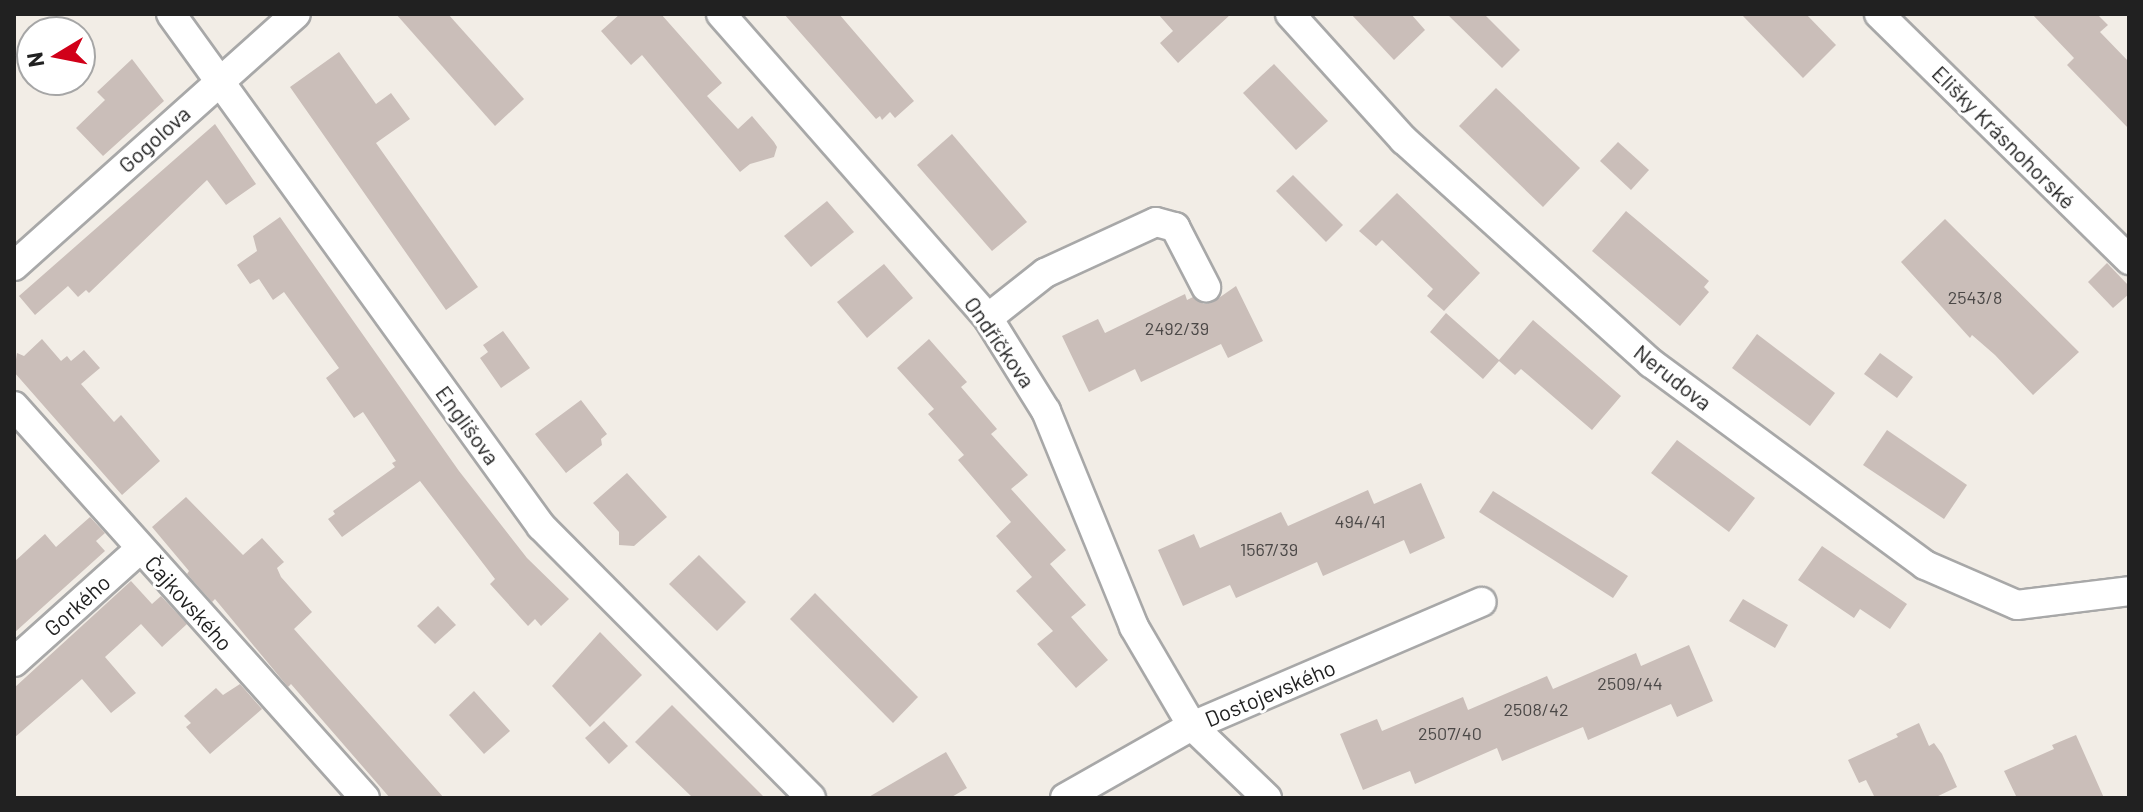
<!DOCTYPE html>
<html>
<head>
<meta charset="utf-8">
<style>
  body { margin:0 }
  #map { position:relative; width:2143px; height:812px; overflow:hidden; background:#f2ede6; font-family:Barlow,sans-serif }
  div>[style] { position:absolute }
  .building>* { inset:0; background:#cabeb9 }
  .roads { filter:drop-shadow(2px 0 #a8a8a8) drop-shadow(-2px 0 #a8a8a8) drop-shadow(0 2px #a8a8a8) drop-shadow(0 -2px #a8a8a8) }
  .minor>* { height:28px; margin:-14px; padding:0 14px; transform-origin:14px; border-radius:14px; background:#fff }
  span { translate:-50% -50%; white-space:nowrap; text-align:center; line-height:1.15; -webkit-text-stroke:6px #fff; paint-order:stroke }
  .number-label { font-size:18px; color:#4b4847 }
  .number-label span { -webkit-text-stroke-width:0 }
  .street-label { font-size:22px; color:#212121 }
  .frame { position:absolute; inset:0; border:16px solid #212121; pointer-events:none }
  .north { position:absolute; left:16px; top:16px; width:80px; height:80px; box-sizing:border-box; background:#fff; border:2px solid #a6a6a6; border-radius:50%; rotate:260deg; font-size:22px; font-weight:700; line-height:32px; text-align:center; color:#212121 }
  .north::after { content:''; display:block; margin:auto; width:28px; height:36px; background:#d10019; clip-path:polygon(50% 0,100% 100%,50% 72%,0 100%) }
</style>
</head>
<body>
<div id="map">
  <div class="building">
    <i style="clip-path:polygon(396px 14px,448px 14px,524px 99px,495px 126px)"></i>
    <i style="clip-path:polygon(620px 14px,661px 14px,722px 83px,707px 96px,738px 129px,752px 116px,774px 142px,777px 147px,774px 157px,750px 164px,740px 172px,642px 55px,631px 65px,601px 31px)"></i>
    <i style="clip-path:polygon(784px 14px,839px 14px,914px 101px,895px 118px,890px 112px,882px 120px,880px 116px,876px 119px)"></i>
    <i style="clip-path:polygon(1158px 14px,1231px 14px,1178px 63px,1160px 43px,1173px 31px)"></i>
    <i style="clip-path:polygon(1351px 14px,1411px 14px,1425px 30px,1394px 60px)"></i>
    <i style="clip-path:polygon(1447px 14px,1484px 14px,1520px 50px,1502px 68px)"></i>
    <i style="clip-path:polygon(1741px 14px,1806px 14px,1836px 45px,1803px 78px)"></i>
    <i style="clip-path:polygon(2032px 14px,2097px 14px,2108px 25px,2100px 32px,2129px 62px,2129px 129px,2067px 65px,2074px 58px)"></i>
    <i style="clip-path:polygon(339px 52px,376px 104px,391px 93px,410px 119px,376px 143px,478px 287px,446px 310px,290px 87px)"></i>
    <i style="clip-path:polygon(132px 59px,164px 101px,103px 156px,76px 128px,105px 100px,97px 92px)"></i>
    <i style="clip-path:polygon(1274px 64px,1328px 121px,1296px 150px,1243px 93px)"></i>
    <i style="clip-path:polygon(1496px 88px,1580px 168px,1543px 207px,1459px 126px)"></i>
    <i style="clip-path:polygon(215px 124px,256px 184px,226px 205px,207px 180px,89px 293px,86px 290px,78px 297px,68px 286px,35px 315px,19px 296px)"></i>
    <i style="clip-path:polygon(952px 134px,1027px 222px,992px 251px,917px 165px)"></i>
    <i style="clip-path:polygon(1618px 142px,1649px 170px,1631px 190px,1600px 161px)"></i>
    <i style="clip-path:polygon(1293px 175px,1343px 225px,1326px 242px,1276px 191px)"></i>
    <i style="clip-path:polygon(1397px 193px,1480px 273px,1444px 311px,1427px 296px,1433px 289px,1382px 240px,1376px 246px,1359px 231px)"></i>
    <i style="clip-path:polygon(827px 201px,854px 232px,811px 267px,784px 236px)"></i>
    <i style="clip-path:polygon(1626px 211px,1709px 281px,1704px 287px,1709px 292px,1680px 326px,1592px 251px)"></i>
    <i style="clip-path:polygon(280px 217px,459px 471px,527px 558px,569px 599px,541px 626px,535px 619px,528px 626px,490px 584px,495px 579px,420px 481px,342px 537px,328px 519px,335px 514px,333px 511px,395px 467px,392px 463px,396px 461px,363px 412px,354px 418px,326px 378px,339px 368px,284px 292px,273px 300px,259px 279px,250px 284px,237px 265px,257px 251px,253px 236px)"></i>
    <i style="clip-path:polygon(1945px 219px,2079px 352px,2033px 395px,1995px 355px,1972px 335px,1970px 338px,1901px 262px)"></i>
    <i style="clip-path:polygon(2107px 263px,2129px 286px,2129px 294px,2113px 308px,2088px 282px)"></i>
    <i style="clip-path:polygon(884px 264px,913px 298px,867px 338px,837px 302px)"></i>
    <i style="clip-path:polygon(1236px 286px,1263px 341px,1228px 358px,1221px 344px,1141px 382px,1135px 369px,1089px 392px,1062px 336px,1098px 319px,1105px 333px,1185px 294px,1187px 300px,1193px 297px,1204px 304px,1213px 302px)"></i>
    <i style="clip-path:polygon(1446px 313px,1499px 360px,1533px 320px,1621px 396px,1592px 430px,1521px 369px,1515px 375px,1499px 361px,1483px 379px,1430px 332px)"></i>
    <i style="clip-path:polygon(503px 331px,530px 368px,501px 388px,480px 358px,488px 352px,483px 345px)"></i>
    <i style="clip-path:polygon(1757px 334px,1835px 393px,1810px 426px,1732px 368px)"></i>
    <i style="clip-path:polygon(42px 339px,61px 361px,67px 356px,71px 361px,84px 350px,100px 368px,81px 384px,114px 422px,121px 415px,160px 461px,122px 495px,14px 372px,17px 353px,24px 356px)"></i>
    <i style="clip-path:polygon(929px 339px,967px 382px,961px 387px,997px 429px,991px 434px,1028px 475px,1011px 489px,1066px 550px,1050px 564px,1086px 605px,1071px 617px,1108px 660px,1076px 688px,1037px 644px,1053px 631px,1016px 591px,1032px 577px,996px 536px,1011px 522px,958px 460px,964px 455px,928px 414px,934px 409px,897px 368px)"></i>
    <i style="clip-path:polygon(1880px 353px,1913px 377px,1897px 398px,1864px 374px)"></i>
    <i style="clip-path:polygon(581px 400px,607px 434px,601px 439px,602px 445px,566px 473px,535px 434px)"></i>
    <i style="clip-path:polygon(1887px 430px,1967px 485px,1944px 519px,1863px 465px)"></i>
    <i style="clip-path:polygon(1677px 440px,1755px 498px,1729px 532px,1651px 473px)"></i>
    <i style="clip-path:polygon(627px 473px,667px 517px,634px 546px,619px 545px,619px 532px,593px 503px)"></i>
    <i style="clip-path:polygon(1421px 483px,1445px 538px,1410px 554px,1404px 540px,1323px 576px,1317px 562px,1236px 598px,1230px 585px,1183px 606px,1158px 550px,1194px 534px,1200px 548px,1281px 512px,1288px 526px,1368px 490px,1374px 504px)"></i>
    <i style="clip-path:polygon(1493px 491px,1628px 576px,1613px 598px,1479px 512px)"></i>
    <i style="clip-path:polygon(186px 497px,243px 555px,262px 538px,284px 562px,277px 568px,281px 577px,312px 612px,294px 629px,444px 798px,390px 798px,291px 684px,288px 687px,215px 599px,212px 602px,187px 574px,189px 571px,152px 527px)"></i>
    <i style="clip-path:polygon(90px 517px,105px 533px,96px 541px,105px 551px,14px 633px,14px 562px,45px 534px,56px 547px)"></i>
    <i style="clip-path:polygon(1822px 546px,1907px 604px,1890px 629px,1860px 609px,1854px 618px,1798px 580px)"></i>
    <i style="clip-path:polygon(699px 555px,746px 602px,717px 631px,669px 584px)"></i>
    <i style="clip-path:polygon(131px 581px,152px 604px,161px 596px,187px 624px,162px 647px,141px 624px,105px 657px,136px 693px,111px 713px,82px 679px,14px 738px,14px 688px)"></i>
    <i style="clip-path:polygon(815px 593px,918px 697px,893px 723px,790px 619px)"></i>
    <i style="clip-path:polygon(1743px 599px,1788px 625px,1775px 648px,1729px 621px)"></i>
    <i style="clip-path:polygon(438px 606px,456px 625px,435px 644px,417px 626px)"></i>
    <i style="clip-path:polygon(600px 632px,642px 675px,590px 727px,552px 686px)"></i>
    <i style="clip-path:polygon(1689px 645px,1713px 701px,1677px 717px,1671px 704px,1588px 740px,1583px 727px,1502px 761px,1497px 748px,1415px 784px,1410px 771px,1363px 790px,1340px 734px,1377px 719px,1382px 731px,1463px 697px,1468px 710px,1547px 676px,1553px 689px,1636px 653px,1641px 666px)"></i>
    <i style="clip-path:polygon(240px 684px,262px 709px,210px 754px,186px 727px,191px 723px,184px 716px,216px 688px,223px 695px)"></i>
    <i style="clip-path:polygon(474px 691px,510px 731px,484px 754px,449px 715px)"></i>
    <i style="clip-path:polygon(672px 705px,765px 798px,693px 798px,635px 742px)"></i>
    <i style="clip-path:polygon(604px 721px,628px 746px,609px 764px,585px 738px)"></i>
    <i style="clip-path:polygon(1919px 723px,1929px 746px,1934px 743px,1942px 754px,1957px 787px,1934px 798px,1875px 798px,1866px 780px,1859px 783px,1848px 760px,1898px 737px,1896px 734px)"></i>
    <i style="clip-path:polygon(2076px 735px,2104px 798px,2017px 798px,2004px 771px,2054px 749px,2052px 745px)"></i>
    <i style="clip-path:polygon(946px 752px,967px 788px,950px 798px,867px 798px)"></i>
  </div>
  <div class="roads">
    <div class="minor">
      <i style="left:171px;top:14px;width:632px;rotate:54.15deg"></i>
      <i style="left:541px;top:526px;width:383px;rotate:45.2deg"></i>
      <i style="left:721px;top:14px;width:405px;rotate:48.7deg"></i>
      <i style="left:988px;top:318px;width:110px;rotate:58.1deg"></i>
      <i style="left:1046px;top:411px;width:233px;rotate:67.8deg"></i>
      <i style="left:1134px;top:627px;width:115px;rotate:59.6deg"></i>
      <i style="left:1192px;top:726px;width:104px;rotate:43.8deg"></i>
      <i style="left:1290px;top:14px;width:170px;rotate:47.9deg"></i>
      <i style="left:1404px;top:140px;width:333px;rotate:42.1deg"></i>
      <i style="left:1651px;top:363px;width:340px;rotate:36.4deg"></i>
      <i style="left:1925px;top:565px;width:100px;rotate:23.5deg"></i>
      <i style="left:2017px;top:605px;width:113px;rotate:-7.1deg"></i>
      <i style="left:1879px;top:14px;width:351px;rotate:44.5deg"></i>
      <i style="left:14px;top:266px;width:378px;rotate:-41.8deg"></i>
      <i style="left:988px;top:318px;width:73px;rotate:-38.3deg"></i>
      <i style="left:1045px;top:273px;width:122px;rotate:-24.7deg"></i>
      <i style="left:1156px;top:222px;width:20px;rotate:15deg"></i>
      <i style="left:1175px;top:227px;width:68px;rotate:62.7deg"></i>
      <i style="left:14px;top:406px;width:526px;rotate:48.16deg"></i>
      <i style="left:14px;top:662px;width:169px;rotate:-41.9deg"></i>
      <i style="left:1065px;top:798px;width:146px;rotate:-29.6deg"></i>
      <i style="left:1192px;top:726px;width:315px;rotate:-23.2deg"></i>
    </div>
  </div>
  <div class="number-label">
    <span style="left:1975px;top:297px">2543/8</span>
    <span style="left:1177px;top:328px">2492/39</span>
    <span style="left:1360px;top:521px">494/41</span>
    <span style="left:1269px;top:549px">1567/39</span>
    <span style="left:1630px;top:683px">2509/44</span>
    <span style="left:1536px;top:709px">2508/42</span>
    <span style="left:1450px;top:733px">2507/40</span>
  </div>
  <div class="street-label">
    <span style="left:2004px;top:137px;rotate:45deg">Elišky Krásnohorské</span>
    <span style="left:154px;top:139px;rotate:-42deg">Gogolova</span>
    <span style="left:1000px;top:342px;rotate:55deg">Ondříčkova</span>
    <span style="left:1673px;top:377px;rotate:38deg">Nerudova</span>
    <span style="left:468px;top:425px;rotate:54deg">Englišova</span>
    <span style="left:189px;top:603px;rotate:48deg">Čajkovského</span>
    <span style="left:77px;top:605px;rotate:-42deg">Gorkého</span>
    <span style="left:1270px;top:693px;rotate:-23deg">Dostojevského</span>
  </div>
  <div class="frame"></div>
  <div class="north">N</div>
</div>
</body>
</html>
